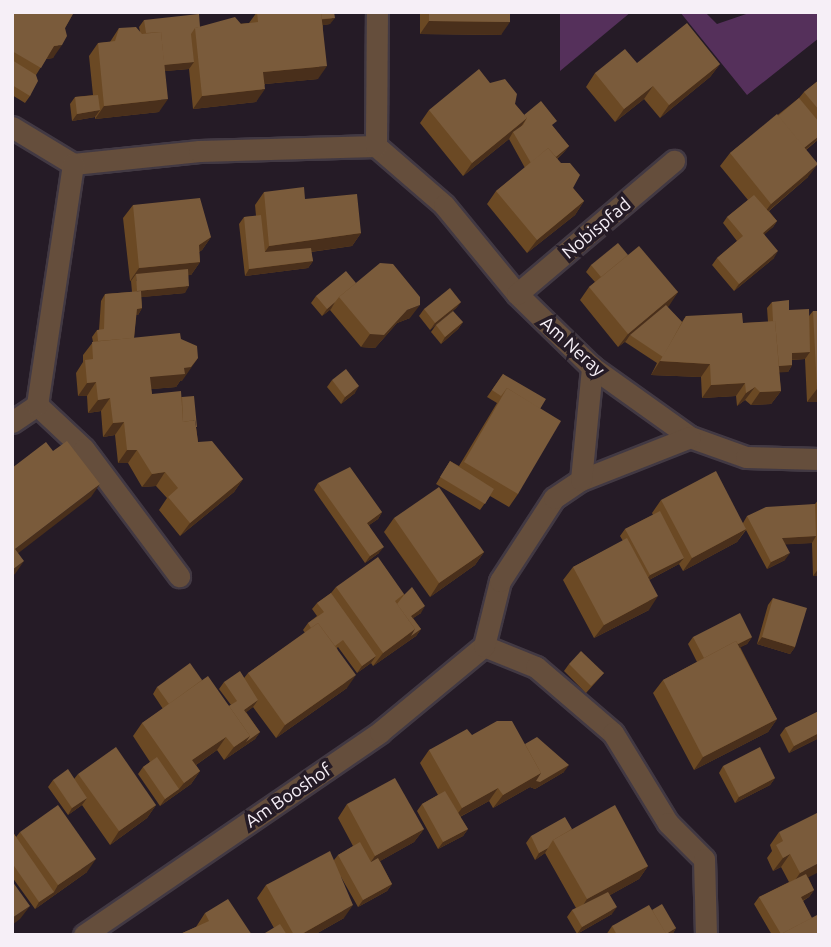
<!DOCTYPE html>
<html>
<head>
<meta charset="utf-8">
<style>
  body { margin:0 }
  #map { position:relative; width:831px; height:947px; overflow:hidden; background:#251b26; font-family:Ubuntu,sans-serif }
  div>[style] { position:absolute }
  .green>* { inset:0; background:#55305b }
  .roads { filter:drop-shadow(2px 0 #423943) drop-shadow(-2px 0 #423943) drop-shadow(0 2px #423943) drop-shadow(0 -2px #423943) }
  .minor>* { height:21px; margin:-10.5px; padding:0 10.5px; transform-origin:10.5px; border-radius:10.5px; background:#654e3c }
  .wall>* { inset:0; background:#6b4924 }
  .shaded-wall>* { inset:0; background:#492f1b }
  .building>* { inset:0; background:#7a5b3b }
  span { translate:-50% -50%; white-space:nowrap; text-align:center; line-height:1.15; -webkit-text-stroke:7px #251b26; paint-order:stroke }
  .street-label { font-size:18px; color:#f6eff7 }
  .frame { position:absolute; inset:0; border:14px solid #f6eff7; pointer-events:none }
</style>
</head>
<body>
<div id="map">
  <div class="green">
    <i style="clip-path:polygon(560px 12px,631px 12px,560px 71px)"></i>
    <i style="clip-path:polygon(680px 12px,705px 12px,717px 24px,752px 12px,819px 12px,819px 38px,747px 95px)"></i>
  </div>
  <div class="roads">
    <div class="minor">
      <i style="left:12px;top:127px;width:71px;rotate:31.2deg"></i>
      <i style="left:73px;top:164px;width:127px;rotate:-5.9deg"></i>
      <i style="left:199px;top:151px;width:177px;rotate:-1.6deg"></i>
      <i style="left:376px;top:146px;width:90px;rotate:40.9deg"></i>
      <i style="left:444px;top:205px;width:115px;rotate:50.6deg"></i>
      <i style="left:517px;top:294px;width:105px;rotate:44.2deg"></i>
      <i style="left:592px;top:367px;width:120px;rotate:35.5deg"></i>
      <i style="left:690px;top:437px;width:59px;rotate:19.7deg"></i>
      <i style="left:746px;top:457px;width:73px;rotate:1.6deg"></i>
      <i style="left:376px;top:146px;width:134px;rotate:-89.6deg"></i>
      <i style="left:517px;top:294px;width:206px;rotate:-40.3deg"></i>
      <i style="left:37px;top:405px;width:64px;rotate:43.1deg"></i>
      <i style="left:84px;top:449px;width:159px;rotate:53.2deg"></i>
      <i style="left:12px;top:422px;width:30px;rotate:-34deg"></i>
      <i style="left:37px;top:405px;width:244px;rotate:-81.5deg"></i>
      <i style="left:581px;top:480px;width:117px;rotate:-21.5deg"></i>
      <i style="left:484px;top:646px;width:56px;rotate:22deg"></i>
      <i style="left:536px;top:667px;width:101px;rotate:40.6deg"></i>
      <i style="left:613px;top:733px;width:105px;rotate:58.6deg"></i>
      <i style="left:668px;top:823px;width:51px;rotate:45deg"></i>
      <i style="left:704px;top:859px;width:76px;rotate:88.5deg"></i>
      <i style="left:84px;top:935px;width:359px;rotate:-34.4deg"></i>
      <i style="left:380px;top:732px;width:135px;rotate:-39.6deg"></i>
      <i style="left:484px;top:646px;width:67px;rotate:-76.2deg"></i>
      <i style="left:500px;top:581px;width:99px;rotate:-57deg"></i>
      <i style="left:554px;top:498px;width:32px;rotate:-34deg"></i>
      <i style="left:581px;top:480px;width:114px;rotate:-84.4deg"></i>
    </div>
  </div>
  <div class="wall">
    <i style="clip-path:polygon(12px 12px,74px 12px,65px 28px,53px 58px,46px 59px,36px 75px,30px 96px,25px 103px,12px 95px)"></i>
    <i style="clip-path:polygon(257px 12px,334px 12px,330px 24px,323px 25px,318px 79px,265px 84px,256px 102px,193px 109px,189px 69px,165px 71px,159px 112px,95px 119px,95px 117px,72px 121px,70px 104px,75px 97px,93px 95px,89px 56px,98px 43px,110px 42px,119px 28px,140px 32px,139px 27px,144px 20px,200px 27px,249px 23px)"></i>
    <i style="clip-path:polygon(420px 12px,510px 12px,501px 35px,420px 34px)"></i>
    <i style="clip-path:polygon(637px 63px,720px 64px,710px 77px,660px 118px,644px 99px,615px 122px,586px 87px,595px 73px)"></i>
    <i style="clip-path:polygon(819px 80px,819px 139px,806px 150px,808px 177px,769px 211px,777px 221px,773px 227px,764px 234px,774px 258px,734px 291px,712px 265px,717px 258px,737px 241px,723px 223px,727px 217px,748px 200px,720px 166px,730px 153px,799px 98px,804px 92px)"></i>
    <i style="clip-path:polygon(515px 104px,524px 115px,553px 127px,569px 146px,564px 152px,557px 159px,573px 188px,584px 201px,575px 215px,527px 253px,487px 204px,496px 191px,525px 168px,509px 139px,463px 176px,420px 123px,429px 110px)"></i>
    <i style="clip-path:polygon(264px 192px,305px 199px,361px 233px,352px 246px,311px 252px,313px 261px,308px 268px,245px 276px,239px 224px,244px 217px,256px 216px,255px 205px)"></i>
    <i style="clip-path:polygon(133px 205px,211px 237px,202px 250px,199px 252px,200px 262px,191px 275px,188px 275px,185px 293px,141px 297px,142px 308px,138px 315px,136px 315px,134px 338px,182px 381px,180px 381px,176px 387px,151px 389px,152px 394px,182px 397px,196px 427px,198px 442px,243px 479px,234px 492px,180px 536px,159px 510px,167px 498px,156px 486px,142px 487px,128px 463px,118px 463px,115px 435px,103px 437px,101px 411px,88px 413px,87px 396px,78px 396px,76px 373px,83px 362px,83px 355px,93px 342px,92px 337px,97px 330px,99px 330px,101px 301px,105px 294px,132px 292px,131px 281px,130px 281px,123px 218px)"></i>
    <i style="clip-path:polygon(628px 255px,678px 292px,667px 307px,682px 322px,686px 316px,743px 323px,768px 322px,767px 308px,772px 302px,789px 310px,809px 316px,813px 311px,819px 311px,819px 402px,807px 402px,805px 359px,792px 360px,792px 365px,788px 372px,779px 372px,781px 391px,771px 404px,751px 405px,745px 400px,737px 406px,736px 396px,702px 398px,701px 377px,651px 375px,657px 363px,625px 342px,626px 341px,618px 347px,580px 300px,589px 287px,595px 282px,586px 272px,591px 265px)"></i>
    <i style="clip-path:polygon(356px 283px,410px 318px,397px 323px,375px 348px,361px 347px,330px 310px,331px 309px,322px 316px,311px 303px,316px 296px)"></i>
    <i style="clip-path:polygon(461px 302px,456px 308px,430px 330px,419px 316px,424px 309px)"></i>
    <i style="clip-path:polygon(463px 322px,458px 329px,441px 344px,431px 332px,436px 325px)"></i>
    <i style="clip-path:polygon(503px 374px,540px 409px,518px 494px,509px 507px,490px 496px,480px 510px,436px 484px,450px 461px,459px 466px,497px 403px,487px 397px)"></i>
    <i style="clip-path:polygon(332px 380px,355px 393px,341px 404px,327px 387px)"></i>
    <i style="clip-path:polygon(318px 483px,382px 512px,378px 519px,369px 525px,379px 553px,365px 563px,314px 490px)"></i>
    <i style="clip-path:polygon(819px 499px,819px 576px,813px 576px,812px 543px,785px 544px,785px 560px,767px 569px,746px 530px,737px 542px,683px 571px,679px 564px,649px 580px,649px 610px,594px 638px,563px 580px,573px 567px,623px 541px,620px 536px,625px 529px,653px 515px,652px 513px,661px 500px,743px 523px,747px 516px,815px 504px)"></i>
    <i style="clip-path:polygon(394px 518px,484px 552px,475px 565px,430px 597px,384px 532px)"></i>
    <i style="clip-path:polygon(336px 587px,404px 594px,421px 613px,413px 618px,421px 629px,416px 636px,373px 666px,371px 663px,357px 673px,338px 647px,337px 648px,347px 688px,276px 738px,253px 707px,246px 712px,260px 732px,255px 739px,224px 760px,217px 750px,196px 765px,200px 771px,191px 784px,160px 806px,138px 774px,143px 767px,150px 762px,133px 736px,142px 723px,163px 709px,153px 694px,157px 687px,202px 680px,229px 706px,231px 705px,219px 689px,224px 682px,244px 678px,248px 673px,305px 633px,303px 630px,308px 623px,317px 616px,312px 609px,317px 603px,331px 593px)"></i>
    <i style="clip-path:polygon(773px 598px,795px 647px,790px 654px,757px 644px,768px 605px)"></i>
    <i style="clip-path:polygon(693px 637px,752px 637px,747px 644px,740px 647px,777px 719px,768px 732px,694px 770px,653px 693px,663px 680px,697px 662px,688px 644px)"></i>
    <i style="clip-path:polygon(569px 664px,604px 673px,586px 693px,564px 671px)"></i>
    <i style="clip-path:polygon(819px 711px,819px 738px,789px 753px,780px 735px,785px 728px)"></i>
    <i style="clip-path:polygon(472px 735px,525px 744px,564px 772px,535px 789px,530px 787px,493px 808px,489px 801px,460px 817px,468px 829px,463px 836px,438px 849px,417px 811px,422px 804px,438px 795px,420px 763px,429px 750px)"></i>
    <i style="clip-path:polygon(723px 766px,775px 778px,770px 785px,735px 803px,719px 773px)"></i>
    <i style="clip-path:polygon(78px 774px,156px 805px,147px 818px,110px 845px,82px 805px,68px 815px,48px 787px,53px 780px,74px 779px)"></i>
    <i style="clip-path:polygon(347px 804px,424px 829px,414px 842px,380px 861px,392px 884px,387px 891px,358px 907px,341px 877px,344px 918px,314px 935px,264px 935px,274px 928px,257px 898px,266px 885px,334px 860px,338px 855px,353px 846px,338px 818px)"></i>
    <i style="clip-path:polygon(572px 829px,648px 866px,639px 879px,610px 895px,612px 914px,577px 934px,567px 917px,572px 910px,576px 908px,545px 853px,535px 860px,526px 843px,531px 836px)"></i>
    <i style="clip-path:polygon(12px 831px,16px 837px,20px 832px,87px 872px,35px 909px,12px 877px)"></i>
    <i style="clip-path:polygon(779px 832px,808px 877px,814px 890px,809px 897px,803px 901px,819px 935px,772px 935px,754px 904px,759px 897px,789px 882px,781px 867px,773px 871px,767px 858px,772px 851px,770px 845px)"></i>
    <i style="clip-path:polygon(652px 910px,676px 928px,672px 935px,606px 935px,612px 926px)"></i>
    <i style="clip-path:polygon(205px 913px,252px 935px,178px 935px,196px 927px)"></i>
  </div>
  <div class="shaded-wall">
    <i style="clip-path:polygon(335px 18px,330px 24px,312px 27px,317px 20px)"></i>
    <i style="clip-path:polygon(429px 21px,510px 22px,501px 35px,420px 34px)"></i>
    <i style="clip-path:polygon(62px 45px,53px 58px,45px 59px,54px 46px)"></i>
    <i style="clip-path:polygon(194px 62px,189px 69px,154px 72px,159px 65px)"></i>
    <i style="clip-path:polygon(720px 64px,710px 77px,660px 118px,669px 105px)"></i>
    <i style="clip-path:polygon(327px 66px,318px 79px,254px 85px,263px 72px)"></i>
    <i style="clip-path:polygon(653px 86px,644px 99px,615px 122px,624px 109px)"></i>
    <i style="clip-path:polygon(265px 89px,256px 102px,193px 109px,202px 96px)"></i>
    <i style="clip-path:polygon(168px 99px,159px 112px,95px 119px,104px 106px)"></i>
    <i style="clip-path:polygon(100px 110px,95px 117px,72px 121px,77px 114px)"></i>
    <i style="clip-path:polygon(527px 118px,518px 131px,513px 132px,509px 139px,463px 176px,472px 163px)"></i>
    <i style="clip-path:polygon(819px 136px,819px 139px,793px 159px,798px 152px)"></i>
    <i style="clip-path:polygon(569px 146px,564px 152px,545px 168px,550px 161px)"></i>
    <i style="clip-path:polygon(818px 164px,808px 177px,761px 217px,771px 204px)"></i>
    <i style="clip-path:polygon(584px 201px,575px 215px,527px 253px,537px 240px)"></i>
    <i style="clip-path:polygon(777px 221px,773px 227px,758px 240px,763px 233px)"></i>
    <i style="clip-path:polygon(361px 233px,352px 246px,260px 259px,269px 246px)"></i>
    <i style="clip-path:polygon(211px 237px,202px 250px,189px 258px,199px 245px)"></i>
    <i style="clip-path:polygon(778px 251px,774px 258px,734px 291px,739px 284px)"></i>
    <i style="clip-path:polygon(313px 261px,308px 268px,245px 276px,249px 269px)"></i>
    <i style="clip-path:polygon(200px 262px,191px 275px,136px 281px,136px 274px,131px 281px,130px 281px,139px 268px)"></i>
    <i style="clip-path:polygon(189px 286px,185px 293px,133px 298px,137px 291px)"></i>
    <i style="clip-path:polygon(678px 292px,669px 306px,632px 336px,630px 335px,626px 341px,618px 347px,628px 334px)"></i>
    <i style="clip-path:polygon(335px 302px,331px 309px,322px 316px,327px 309px)"></i>
    <i style="clip-path:polygon(461px 302px,456px 308px,430px 330px,435px 323px)"></i>
    <i style="clip-path:polygon(420px 305px,410px 318px,397px 323px,375px 348px,361px 347px,370px 334px,407px 310px)"></i>
    <i style="clip-path:polygon(142px 308px,138px 315px,132px 315px,137px 309px)"></i>
    <i style="clip-path:polygon(463px 322px,458px 329px,441px 344px,445px 337px)"></i>
    <i style="clip-path:polygon(810px 352px,805px 359px,787px 360px,792px 353px)"></i>
    <i style="clip-path:polygon(198px 358px,182px 381px,180px 381px,176px 387px,141px 390px,150px 377px,184px 368px)"></i>
    <i style="clip-path:polygon(660px 361px,710px 364px,701px 377px,651px 375px)"></i>
    <i style="clip-path:polygon(792px 365px,788px 372px,770px 373px,775px 366px)"></i>
    <i style="clip-path:polygon(96px 382px,87px 396px,78px 396px,87px 383px)"></i>
    <i style="clip-path:polygon(745px 383px,736px 396px,702px 398px,711px 385px)"></i>
    <i style="clip-path:polygon(359px 386px,355px 393px,341px 404px,345px 397px)"></i>
    <i style="clip-path:polygon(755px 387px,745px 400px,737px 406px,746px 393px)"></i>
    <i style="clip-path:polygon(817px 389px,819px 389px,819px 402px,807px 402px)"></i>
    <i style="clip-path:polygon(781px 391px,771px 404px,751px 405px,760px 392px)"></i>
    <i style="clip-path:polygon(110px 398px,101px 411px,88px 413px,98px 400px)"></i>
    <i style="clip-path:polygon(124px 422px,115px 435px,103px 437px,113px 423px)"></i>
    <i style="clip-path:polygon(127px 450px,137px 450px,128px 463px,118px 463px)"></i>
    <i style="clip-path:polygon(165px 472px,156px 486px,142px 487px,152px 474px)"></i>
    <i style="clip-path:polygon(243px 479px,234px 492px,180px 536px,190px 523px)"></i>
    <i style="clip-path:polygon(100px 484px,91px 497px,12px 558px,15px 549px)"></i>
    <i style="clip-path:polygon(382px 512px,378px 519px,362px 530px,367px 523px)"></i>
    <i style="clip-path:polygon(746px 529px,737px 542px,683px 571px,692px 558px)"></i>
    <i style="clip-path:polygon(816px 536px,812px 543px,777px 545px,782px 538px)"></i>
    <i style="clip-path:polygon(384px 547px,379px 553px,365px 563px,370px 556px)"></i>
    <i style="clip-path:polygon(484px 552px,475px 565px,430px 597px,439px 583px)"></i>
    <i style="clip-path:polygon(790px 553px,785px 560px,767px 569px,771px 562px)"></i>
    <i style="clip-path:polygon(684px 558px,679px 564px,645px 582px,650px 575px)"></i>
    <i style="clip-path:polygon(24px 561px,15px 574px,12px 576px,12px 570px)"></i>
    <i style="clip-path:polygon(819px 568px,819px 576px,813px 576px)"></i>
    <i style="clip-path:polygon(658px 596px,649px 610px,594px 638px,604px 625px)"></i>
    <i style="clip-path:polygon(425px 606px,421px 613px,406px 623px,411px 616px)"></i>
    <i style="clip-path:polygon(415px 629px,421px 629px,416px 636px,373px 666px,383px 653px)"></i>
    <i style="clip-path:polygon(752px 637px,747px 644px,701px 668px,705px 661px)"></i>
    <i style="clip-path:polygon(762px 637px,795px 647px,790px 654px,757px 644px)"></i>
    <i style="clip-path:polygon(376px 656px,371px 663px,357px 673px,362px 666px)"></i>
    <i style="clip-path:polygon(356px 675px,347px 688px,276px 738px,285px 725px)"></i>
    <i style="clip-path:polygon(258px 700px,253px 707px,240px 717px,244px 710px)"></i>
    <i style="clip-path:polygon(777px 719px,768px 732px,694px 770px,703px 757px)"></i>
    <i style="clip-path:polygon(260px 732px,255px 739px,224px 760px,234px 747px,250px 736px)"></i>
    <i style="clip-path:polygon(819px 733px,819px 738px,789px 753px,794px 746px)"></i>
    <i style="clip-path:polygon(226px 737px,217px 750px,183px 774px,192px 760px)"></i>
    <i style="clip-path:polygon(569px 765px,564px 772px,535px 789px,530px 787px,493px 808px,503px 795px,541px 773px)"></i>
    <i style="clip-path:polygon(200px 771px,191px 784px,160px 806px,165px 799px,179px 789px,184px 783px)"></i>
    <i style="clip-path:polygon(775px 778px,770px 785px,735px 803px,739px 797px)"></i>
    <i style="clip-path:polygon(498px 788px,489px 801px,452px 821px,462px 808px)"></i>
    <i style="clip-path:polygon(87px 798px,82px 805px,68px 815px,72px 808px)"></i>
    <i style="clip-path:polygon(156px 805px,147px 818px,110px 845px,119px 831px)"></i>
    <i style="clip-path:polygon(424px 829px,414px 842px,366px 869px,375px 856px)"></i>
    <i style="clip-path:polygon(468px 829px,463px 836px,438px 849px,443px 842px)"></i>
    <i style="clip-path:polygon(548px 848px,545px 853px,535px 860px,539px 853px)"></i>
    <i style="clip-path:polygon(790px 854px,781px 867px,773px 871px,783px 858px)"></i>
    <i style="clip-path:polygon(96px 859px,87px 872px,35px 909px,39px 902px,54px 892px,58px 885px)"></i>
    <i style="clip-path:polygon(819px 863px,819px 872px,791px 886px,800px 873px)"></i>
    <i style="clip-path:polygon(648px 866px,639px 879px,578px 913px,587px 899px)"></i>
    <i style="clip-path:polygon(392px 884px,387px 891px,358px 907px,363px 900px)"></i>
    <i style="clip-path:polygon(814px 890px,809px 897px,796px 904px,801px 897px)"></i>
    <i style="clip-path:polygon(353px 905px,344px 918px,314px 935px,300px 935px)"></i>
    <i style="clip-path:polygon(30px 906px,20px 919px,12px 925px,12px 918px)"></i>
    <i style="clip-path:polygon(617px 907px,612px 914px,577px 934px,582px 927px)"></i>
    <i style="clip-path:polygon(676px 928px,672px 935px,664px 935px)"></i>
  </div>
  <div class="building">
    <i style="clip-path:polygon(15px 12px,74px 12px,65px 28px,67px 36px,62px 45px,54px 46px,41px 68px,12px 51px,12px 16px)"></i>
    <i style="clip-path:polygon(257px 12px,321px 12px,327px 66px,263px 72px,265px 89px,202px 96px,195px 28px,235px 17px,241px 24px,258px 22px)"></i>
    <i style="clip-path:polygon(321px 12px,334px 12px,335px 18px,322px 19px)"></i>
    <i style="clip-path:polygon(429px 12px,510px 12px,510px 22px,429px 21px)"></i>
    <i style="clip-path:polygon(199px 14px,200px 27px,195px 28px,191px 34px,194px 62px,164px 65px,161px 32px,146px 33px,144px 20px)"></i>
    <i style="clip-path:polygon(687px 23px,720px 64px,669px 105px,653px 86px,624px 109px,595px 73px,625px 49px,637px 63px)"></i>
    <i style="clip-path:polygon(136px 27px,142px 34px,161px 32px,168px 99px,104px 106px,98px 43px,115px 41px,119px 28px)"></i>
    <i style="clip-path:polygon(12px 60px,36px 75px,38px 81px,30px 96px,12px 85px)"></i>
    <i style="clip-path:polygon(479px 69px,490px 83px,505px 79px,517px 94px,515px 104px,527px 118px,472px 163px,429px 110px)"></i>
    <i style="clip-path:polygon(819px 80px,819px 110px,804px 92px)"></i>
    <i style="clip-path:polygon(98px 95px,100px 110px,77px 114px,75px 97px)"></i>
    <i style="clip-path:polygon(799px 98px,819px 122px,819px 136px,804px 148px,778px 116px)"></i>
    <i style="clip-path:polygon(541px 101px,557px 121px,552px 125px,569px 146px,556px 157px,548px 148px,531px 163px,513px 132px,523px 125px,527px 118px,524px 115px)"></i>
    <i style="clip-path:polygon(777px 114px,818px 164px,771px 204px,730px 153px)"></i>
    <i style="clip-path:polygon(548px 148px,561px 163px,570px 163px,580px 175px,573px 188px,584px 201px,537px 240px,496px 191px)"></i>
    <i style="clip-path:polygon(304px 187px,305px 199px,357px 194px,361px 233px,269px 246px,264px 192px)"></i>
    <i style="clip-path:polygon(754px 195px,777px 221px,763px 233px,778px 251px,739px 284px,717px 258px,743px 236px,727px 217px)"></i>
    <i style="clip-path:polygon(200px 198px,211px 237px,199px 245px,200px 262px,139px 268px,133px 205px)"></i>
    <i style="clip-path:polygon(261px 215px,265px 252px,311px 248px,313px 261px,249px 269px,244px 217px)"></i>
    <i style="clip-path:polygon(618px 243px,628px 255px,601px 277px,591px 265px)"></i>
    <i style="clip-path:polygon(639px 246px,678px 292px,628px 334px,589px 287px)"></i>
    <i style="clip-path:polygon(380px 263px,393px 264px,420px 297px,420px 305px,407px 310px,384px 335px,370px 334px,339px 297px)"></i>
    <i style="clip-path:polygon(188px 269px,189px 286px,137px 291px,136px 274px)"></i>
    <i style="clip-path:polygon(346px 271px,356px 283px,339px 297px,335px 302px,327px 309px,316px 296px)"></i>
    <i style="clip-path:polygon(450px 288px,461px 302px,435px 323px,424px 309px)"></i>
    <i style="clip-path:polygon(141px 291px,142px 308px,137px 309px,134px 338px,98px 341px,97px 330px,104px 329px,105px 294px)"></i>
    <i style="clip-path:polygon(789px 300px,789px 310px,809px 309px,810px 352px,792px 353px,792px 365px,779px 366px,775px 321px,773px 321px,772px 302px)"></i>
    <i style="clip-path:polygon(666px 305px,682px 322px,663px 357px,630px 335px)"></i>
    <i style="clip-path:polygon(453px 311px,463px 322px,445px 337px,436px 325px)"></i>
    <i style="clip-path:polygon(813px 311px,819px 311px,819px 389px,817px 389px)"></i>
    <i style="clip-path:polygon(742px 313px,743px 323px,775px 321px,781px 391px,760px 392px,755px 387px,746px 393px,745px 383px,711px 385px,710px 364px,660px 361px,686px 316px)"></i>
    <i style="clip-path:polygon(180px 333px,181px 339px,197px 346px,198px 358px,191px 367px,184px 368px,185px 374px,150px 377px,152px 394px,181px 391px,183px 422px,195px 420px,198px 442px,212px 441px,243px 479px,190px 523px,168px 497px,178px 488px,165px 472px,152px 474px,137px 450px,127px 450px,124px 422px,113px 423px,110px 398px,98px 400px,96px 382px,87px 383px,85px 360px,93px 359px,92px 342px)"></i>
    <i style="clip-path:polygon(346px 369px,359px 386px,345px 397px,332px 380px)"></i>
    <i style="clip-path:polygon(503px 374px,546px 399px,540px 409px,507px 388px,501px 396px,492px 390px)"></i>
    <i style="clip-path:polygon(507px 388px,561px 421px,518px 494px,464px 462px)"></i>
    <i style="clip-path:polygon(194px 396px,197px 427px,196px 427px,195px 420px,183px 422px,182px 397px)"></i>
    <i style="clip-path:polygon(67px 441px,100px 484px,15px 549px,24px 561px,12px 570px,12px 468px,46px 442px,53px 451px)"></i>
    <i style="clip-path:polygon(450px 461px,494px 489px,485px 504px,440px 477px)"></i>
    <i style="clip-path:polygon(350px 467px,382px 512px,367px 523px,384px 547px,370px 556px,318px 483px)"></i>
    <i style="clip-path:polygon(716px 471px,746px 529px,692px 558px,661px 500px)"></i>
    <i style="clip-path:polygon(439px 487px,484px 552px,439px 583px,394px 518px)"></i>
    <i style="clip-path:polygon(815px 504px,816px 536px,782px 538px,790px 553px,771px 562px,747px 516px,766px 507px)"></i>
    <i style="clip-path:polygon(660px 511px,684px 558px,650px 575px,625px 529px)"></i>
    <i style="clip-path:polygon(627px 538px,658px 596px,604px 625px,573px 567px)"></i>
    <i style="clip-path:polygon(378px 557px,404px 594px,395px 601px,415px 629px,383px 653px,336px 587px)"></i>
    <i style="clip-path:polygon(412px 587px,425px 606px,411px 616px,421px 629px,411px 636px,415px 629px,397px 604px,404px 595px)"></i>
    <i style="clip-path:polygon(331px 593px,376px 656px,362px 666px,343px 640px,335px 646px,318px 623px,311px 628px,308px 623px,324px 612px,317px 603px)"></i>
    <i style="clip-path:polygon(773px 598px,807px 608px,795px 647px,762px 637px)"></i>
    <i style="clip-path:polygon(740px 613px,752px 637px,738px 644px,736px 641px,704px 658px,693px 637px)"></i>
    <i style="clip-path:polygon(318px 623px,356px 675px,285px 725px,248px 673px)"></i>
    <i style="clip-path:polygon(736px 641px,777px 719px,703px 757px,663px 680px)"></i>
    <i style="clip-path:polygon(581px 651px,604px 673px,591px 686px,569px 664px)"></i>
    <i style="clip-path:polygon(190px 663px,202px 680px,169px 704px,157px 687px)"></i>
    <i style="clip-path:polygon(240px 671px,258px 700px,244px 710px,260px 732px,246px 742px,250px 736px,229px 706px,237px 701px,224px 682px)"></i>
    <i style="clip-path:polygon(208px 676px,250px 736px,234px 747px,226px 737px,192px 760px,200px 771px,184px 783px,142px 723px)"></i>
    <i style="clip-path:polygon(819px 711px,819px 733px,794px 746px,785px 728px)"></i>
    <i style="clip-path:polygon(497px 721px,512px 721px,541px 773px,503px 795px,498px 788px,462px 808px,429px 750px,467px 729px,472px 735px)"></i>
    <i style="clip-path:polygon(537px 737px,569px 765px,540px 782px,536px 781px,541px 773px,525px 744px)"></i>
    <i style="clip-path:polygon(116px 747px,156px 805px,119px 831px,78px 774px)"></i>
    <i style="clip-path:polygon(760px 747px,775px 778px,739px 797px,723px 766px)"></i>
    <i style="clip-path:polygon(157px 757px,179px 789px,165px 799px,143px 767px)"></i>
    <i style="clip-path:polygon(68px 769px,87px 798px,72px 808px,53px 780px)"></i>
    <i style="clip-path:polygon(395px 778px,424px 829px,375px 856px,347px 804px)"></i>
    <i style="clip-path:polygon(445px 791px,468px 829px,443px 842px,422px 804px)"></i>
    <i style="clip-path:polygon(58px 805px,96px 859px,58px 885px,20px 832px)"></i>
    <i style="clip-path:polygon(615px 805px,648px 866px,587px 899px,553px 840px)"></i>
    <i style="clip-path:polygon(819px 812px,819px 863px,800px 873px,790px 854px,783px 858px,776px 845px,783px 841px,779px 832px)"></i>
    <i style="clip-path:polygon(565px 817px,572px 829px,553px 840px,548px 848px,539px 853px,531px 836px)"></i>
    <i style="clip-path:polygon(12px 831px,54px 892px,39px 902px,12px 863px)"></i>
    <i style="clip-path:polygon(360px 842px,371px 862px,378px 858px,392px 884px,363px 900px,338px 855px)"></i>
    <i style="clip-path:polygon(330px 851px,353px 905px,300px 935px,294px 935px,266px 885px)"></i>
    <i style="clip-path:polygon(806px 874px,814px 890px,801px 897px,812px 918px,781px 934px,759px 897px)"></i>
    <i style="clip-path:polygon(12px 881px,30px 906px,12px 918px)"></i>
    <i style="clip-path:polygon(608px 892px,617px 907px,582px 927px,572px 910px)"></i>
    <i style="clip-path:polygon(228px 899px,252px 935px,178px 935px,209px 921px,205px 913px)"></i>
    <i style="clip-path:polygon(662px 904px,676px 928px,666px 934px,652px 910px)"></i>
    <i style="clip-path:polygon(649px 905px,667px 935px,617px 935px,612px 926px)"></i>
    <i style="clip-path:polygon(819px 914px,819px 935px,779px 935px)"></i>
    <i style="clip-path:polygon(280px 924px,287px 935px,266px 935px,265px 933px)"></i>
  </div>
  <div class="street-label">
    <span style="left:596px;top:228px;rotate:-40deg">Nobispfad</span>
    <span style="left:573px;top:346px;rotate:42deg">Am Neray</span>
    <span style="left:288px;top:795px;rotate:-34deg">Am Booshof</span>
  </div>
  <div class="frame"></div>
</div>
</body>
</html>
